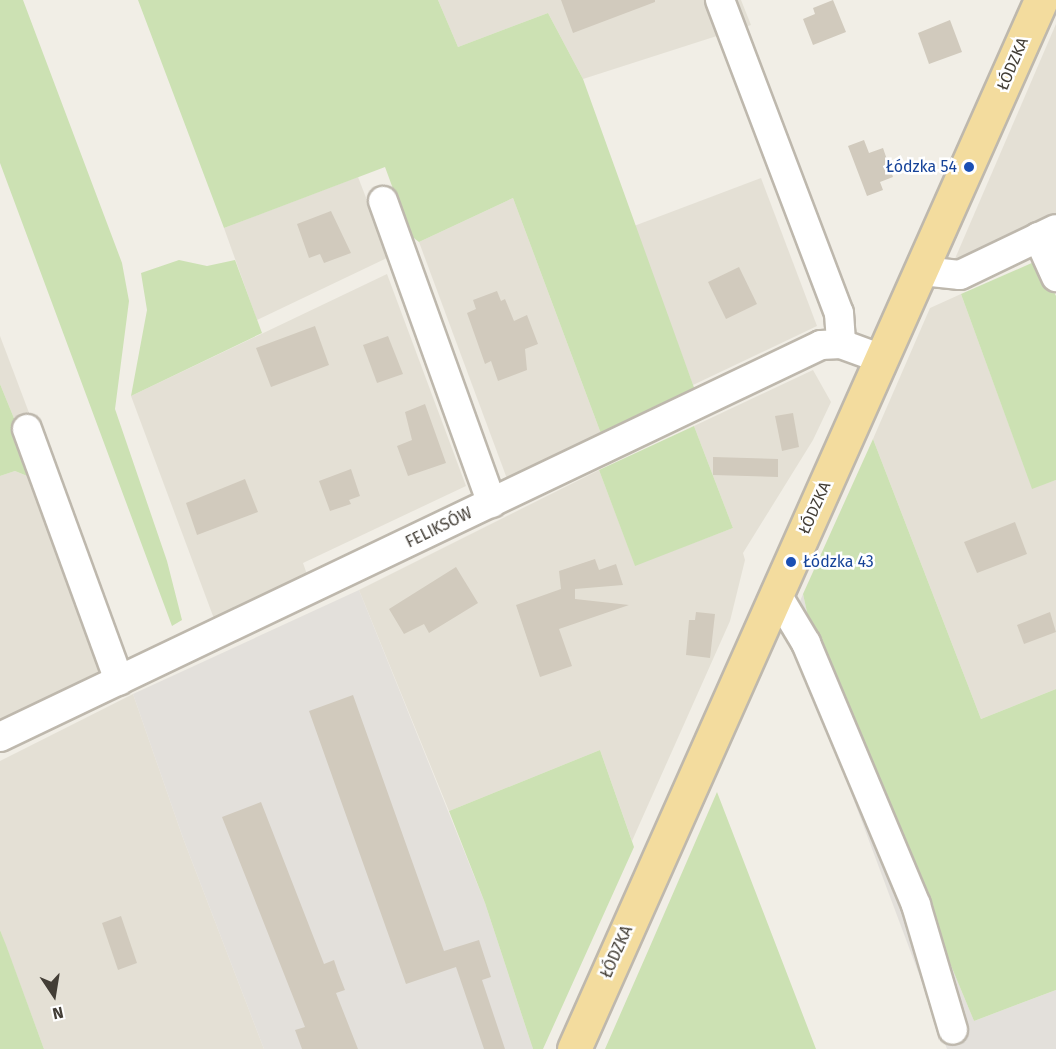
<!DOCTYPE html>
<html>
<head>
<meta charset="utf-8">
<style>
  body { margin:0 }
  #map { position:relative; width:1056px; height:1049px; overflow:hidden; background:#f1eee6; font-family:"Fira Sans",sans-serif }
  div>[style] { position:absolute }
  .residential>* { inset:0; background:#e4e0d5 }
  .industrial>* { inset:0; background:#e3e0db }
  .green>* { inset:0; background:#cce1b3 }
  .building>* { inset:0; background:#d1cabd }
  .roads { filter:drop-shadow(2px 0 #beb8ad) drop-shadow(-2px 0 #beb8ad) drop-shadow(0 2px #beb8ad) drop-shadow(0 -2px #beb8ad) }
  .minor>* { height:28px; margin:-14px; padding:0 14px; transform-origin:14px; border-radius:14px; background:#fff }
  .major>* { height:33px; margin:-16.5px; padding:0 16.5px; transform-origin:16.5px; border-radius:16.5px; background:#f3dc9e }
  .dots>* { width:16px; height:16px; translate:-50% -50%; box-sizing:border-box; border:3px solid #fff; border-radius:50% }
  span { translate:-50% -50%; white-space:nowrap; text-align:center; line-height:1.15; -webkit-text-stroke:5px #fff; paint-order:stroke }
  .street-label { font-size:16px; color:#433e36 }
  .transit-label { font-size:16px; color:#164399 }
  .right { translate:-100% -50%; text-align:right }
  .left { translate:0 -50%; text-align:left }
  .north { position:absolute; left:24px; top:965px; width:60px; height:60px; -webkit-text-stroke:4px #fff; paint-order:stroke; rotate:168deg; font-size:16px; font-weight:700; line-height:24px; text-align:center; color:#433e36 }
  .north::after { content:''; display:block; margin:auto; width:21px; height:27px; background:#433e36; clip-path:polygon(50% 0,100% 100%,50% 72%,0 100%) }
</style>
</head>
<body>
<div id="map">
  <div class="residential">
    <i style="clip-path:polygon(438px 0,741px 0,751px 25px,583px 79px,548px 13px,458px 47px)"></i>
    <i style="clip-path:polygon(1056px 24px,1056px 213px,954px 261px)"></i>
    <i style="clip-path:polygon(358px 177px,389px 257px,257px 320px,224px 228px)"></i>
    <i style="clip-path:polygon(761px 178px,817px 326px,693px 385px,634px 226px)"></i>
    <i style="clip-path:polygon(513px 198px,603px 439px,509px 484px,419px 242px)"></i>
    <i style="clip-path:polygon(387px 274px,466px 486px,303px 563px,309px 580px,216px 624px,131px 396px)"></i>
    <i style="clip-path:polygon(961px 294px,1032px 488px,1056px 480px,1056px 689px,981px 719px,873px 439px,930px 308px)"></i>
    <i style="clip-path:polygon(0 336px,34px 426px,20px 433px,0 384px)"></i>
    <i style="clip-path:polygon(813px 370px,831px 402px,813px 440px,743px 553px,745px 560px,730px 621px,632px 841px,600px 750px,449px 811px,359px 590px,599px 470px,635px 565px,733px 528px,694px 426px)"></i>
    <i style="clip-path:polygon(15px 471px,37px 480px,106px 668px,0 720px,0 476px)"></i>
    <i style="clip-path:polygon(133px 694px,183px 838px,264px 1049px,44px 1049px,0 930px,0 761px)"></i>
  </div>
  <div class="industrial">
    <i style="clip-path:polygon(359px 590px,485px 903px,533px 1049px,264px 1049px,183px 838px,133px 694px)"></i>
    <i style="clip-path:polygon(803px 594px,810px 626px,974px 1021px,1056px 990px,1056px 1049px,947px 1049px,789px 627px)"></i>
  </div>
  <div class="green">
    <i style="clip-path:polygon(0 0,23px 0,122px 263px,129px 301px,115px 409px,167px 561px,182px 620px,172px 626px,0 163px)"></i>
    <i style="clip-path:polygon(138px 0,438px 0,458px 47px,548px 13px,583px 79px,696px 393px,603px 439px,513px 198px,419px 242px,410px 235px,385px 167px,224px 228px)"></i>
    <i style="clip-path:polygon(179px 260px,207px 266px,235px 260px,262px 333px,131px 396px,147px 310px,141px 273px)"></i>
    <i style="clip-path:polygon(1034px 262px,1041px 265px,1056px 296px,1056px 480px,1032px 489px,961px 294px)"></i>
    <i style="clip-path:polygon(0 384px,20px 433px,37px 480px,15px 471px,0 476px)"></i>
    <i style="clip-path:polygon(694px 426px,733px 528px,635px 566px,599px 470px)"></i>
    <i style="clip-path:polygon(873px 439px,981px 719px,1056px 689px,1056px 990px,974px 1021px,810px 626px,803px 594px)"></i>
    <i style="clip-path:polygon(600px 750px,634px 847px,543px 1049px,533px 1049px,485px 903px,449px 811px)"></i>
    <i style="clip-path:polygon(717px 792px,816px 1049px,605px 1049px,648px 951px)"></i>
    <i style="clip-path:polygon(0 930px,6px 945px,44px 1049px,0 1049px)"></i>
  </div>
  <div class="building">
    <i style="clip-path:polygon(561px 0,655px 0,655px 2px,573px 33px)"></i>
    <i style="clip-path:polygon(833px 0,846px 32px,813px 45px,803px 19px,815px 14px,813px 8px)"></i>
    <i style="clip-path:polygon(950px 20px,962px 52px,929px 64px,918px 33px)"></i>
    <i style="clip-path:polygon(864px 140px,869px 153px,883px 148px,893px 177px,880px 182px,883px 190px,867px 196px,848px 146px)"></i>
    <i style="clip-path:polygon(331px 211px,351px 253px,324px 263px,320px 254px,309px 258px,297px 224px)"></i>
    <i style="clip-path:polygon(739px 267px,757px 304px,726px 319px,708px 282px)"></i>
    <i style="clip-path:polygon(497px 291px,501px 301px,505px 299px,514px 321px,527px 315px,538px 344px,525px 349px,527px 370px,498px 381px,491px 361px,485px 364px,467px 313px,476px 309px,473px 300px)"></i>
    <i style="clip-path:polygon(315px 326px,329px 365px,271px 387px,256px 348px)"></i>
    <i style="clip-path:polygon(388px 336px,403px 374px,377px 383px,363px 345px)"></i>
    <i style="clip-path:polygon(425px 404px,446px 463px,408px 476px,397px 446px,412px 440px,405px 412px)"></i>
    <i style="clip-path:polygon(793px 413px,799px 447px,782px 451px,775px 416px)"></i>
    <i style="clip-path:polygon(713px 457px,778px 459px,778px 477px,713px 475px)"></i>
    <i style="clip-path:polygon(351px 469px,360px 496px,349px 500px,351px 504px,330px 511px,319px 481px)"></i>
    <i style="clip-path:polygon(245px 479px,258px 512px,197px 535px,186px 503px)"></i>
    <i style="clip-path:polygon(1015px 522px,1027px 554px,977px 573px,964px 542px)"></i>
    <i style="clip-path:polygon(595px 559px,599px 570px,616px 564px,623px 585px,575px 589px,575px 599px,629px 605px,559px 629px,572px 666px,540px 677px,516px 605px,561px 589px,559px 571px)"></i>
    <i style="clip-path:polygon(456px 567px,478px 603px,429px 633px,424px 624px,404px 634px,389px 609px)"></i>
    <i style="clip-path:polygon(696px 612px,715px 614px,710px 658px,686px 655px,689px 620px,695px 620px)"></i>
    <i style="clip-path:polygon(1050px 612px,1056px 632px,1024px 644px,1017px 625px)"></i>
    <i style="clip-path:polygon(353px 695px,444px 951px,479px 940px,491px 977px,482px 980px,505px 1049px,484px 1049px,456px 967px,406px 984px,309px 711px)"></i>
    <i style="clip-path:polygon(261px 802px,324px 964px,334px 960px,338px 972px,345px 990px,336px 993px,358px 1049px,302px 1049px,295px 1030px,305px 1027px,222px 817px)"></i>
    <i style="clip-path:polygon(121px 916px,137px 963px,118px 970px,102px 923px)"></i>
  </div>
  <div class="roads">
    <div class="minor">
      <i style="left:720px;top:0;width:335px;rotate:69.2deg"></i>
      <i style="left:839px;top:313px;width:31px;rotate:86deg"></i>
      <i style="left:383px;top:201px;width:321px;rotate:70.2deg"></i>
      <i style="left:1038px;top:237px;width:44px;rotate:65.8deg"></i>
      <i style="left:922px;top:271px;width:38px;rotate:6deg"></i>
      <i style="left:960px;top:275px;width:106px;rotate:-25.6deg"></i>
      <i style="left:27px;top:429px;width:268px;rotate:69.9deg"></i>
      <i style="left:776px;top:593px;width:58px;rotate:59deg"></i>
      <i style="left:806px;top:643px;width:284px;rotate:67.2deg"></i>
      <i style="left:916px;top:905px;width:130px;rotate:73.5deg"></i>
      <i style="left:0;top:737px;width:910px;rotate:-25.52deg"></i>
      <i style="left:821px;top:345px;width:20px;rotate:-3deg"></i>
      <i style="left:841px;top:344px;width:44px;rotate:20.1deg"></i>
    </div>
    <div class="major">
      <i style="left:574px;top:1049px;width:1148px;rotate:-66deg"></i>
    </div>
  </div>
  <div class="dots">
    <i style="left:969px;top:167px;background:#1a4fb4"></i>
    <i style="left:791px;top:562px;background:#1a4fb4"></i>
  </div>
  <div class="street-label">
    <span style="left:1013px;top:64px;rotate:-67deg">ŁÓDZKA</span>
    <span style="left:815px;top:508px;rotate:-66deg">ŁÓDZKA</span>
    <span style="left:439px;top:528px;rotate:-26deg">FELIKSÓW</span>
    <span style="left:617px;top:952px;rotate:-66deg">ŁÓDZKA</span>
  </div>
  <div class="transit-label">
    <span class="right" style="left:957px;top:167px">Łódzka 54</span>
    <span class="left" style="left:803px;top:562px">Łódzka 43</span>
  </div>
  <div class="north">N</div>
</div>
</body>
</html>
